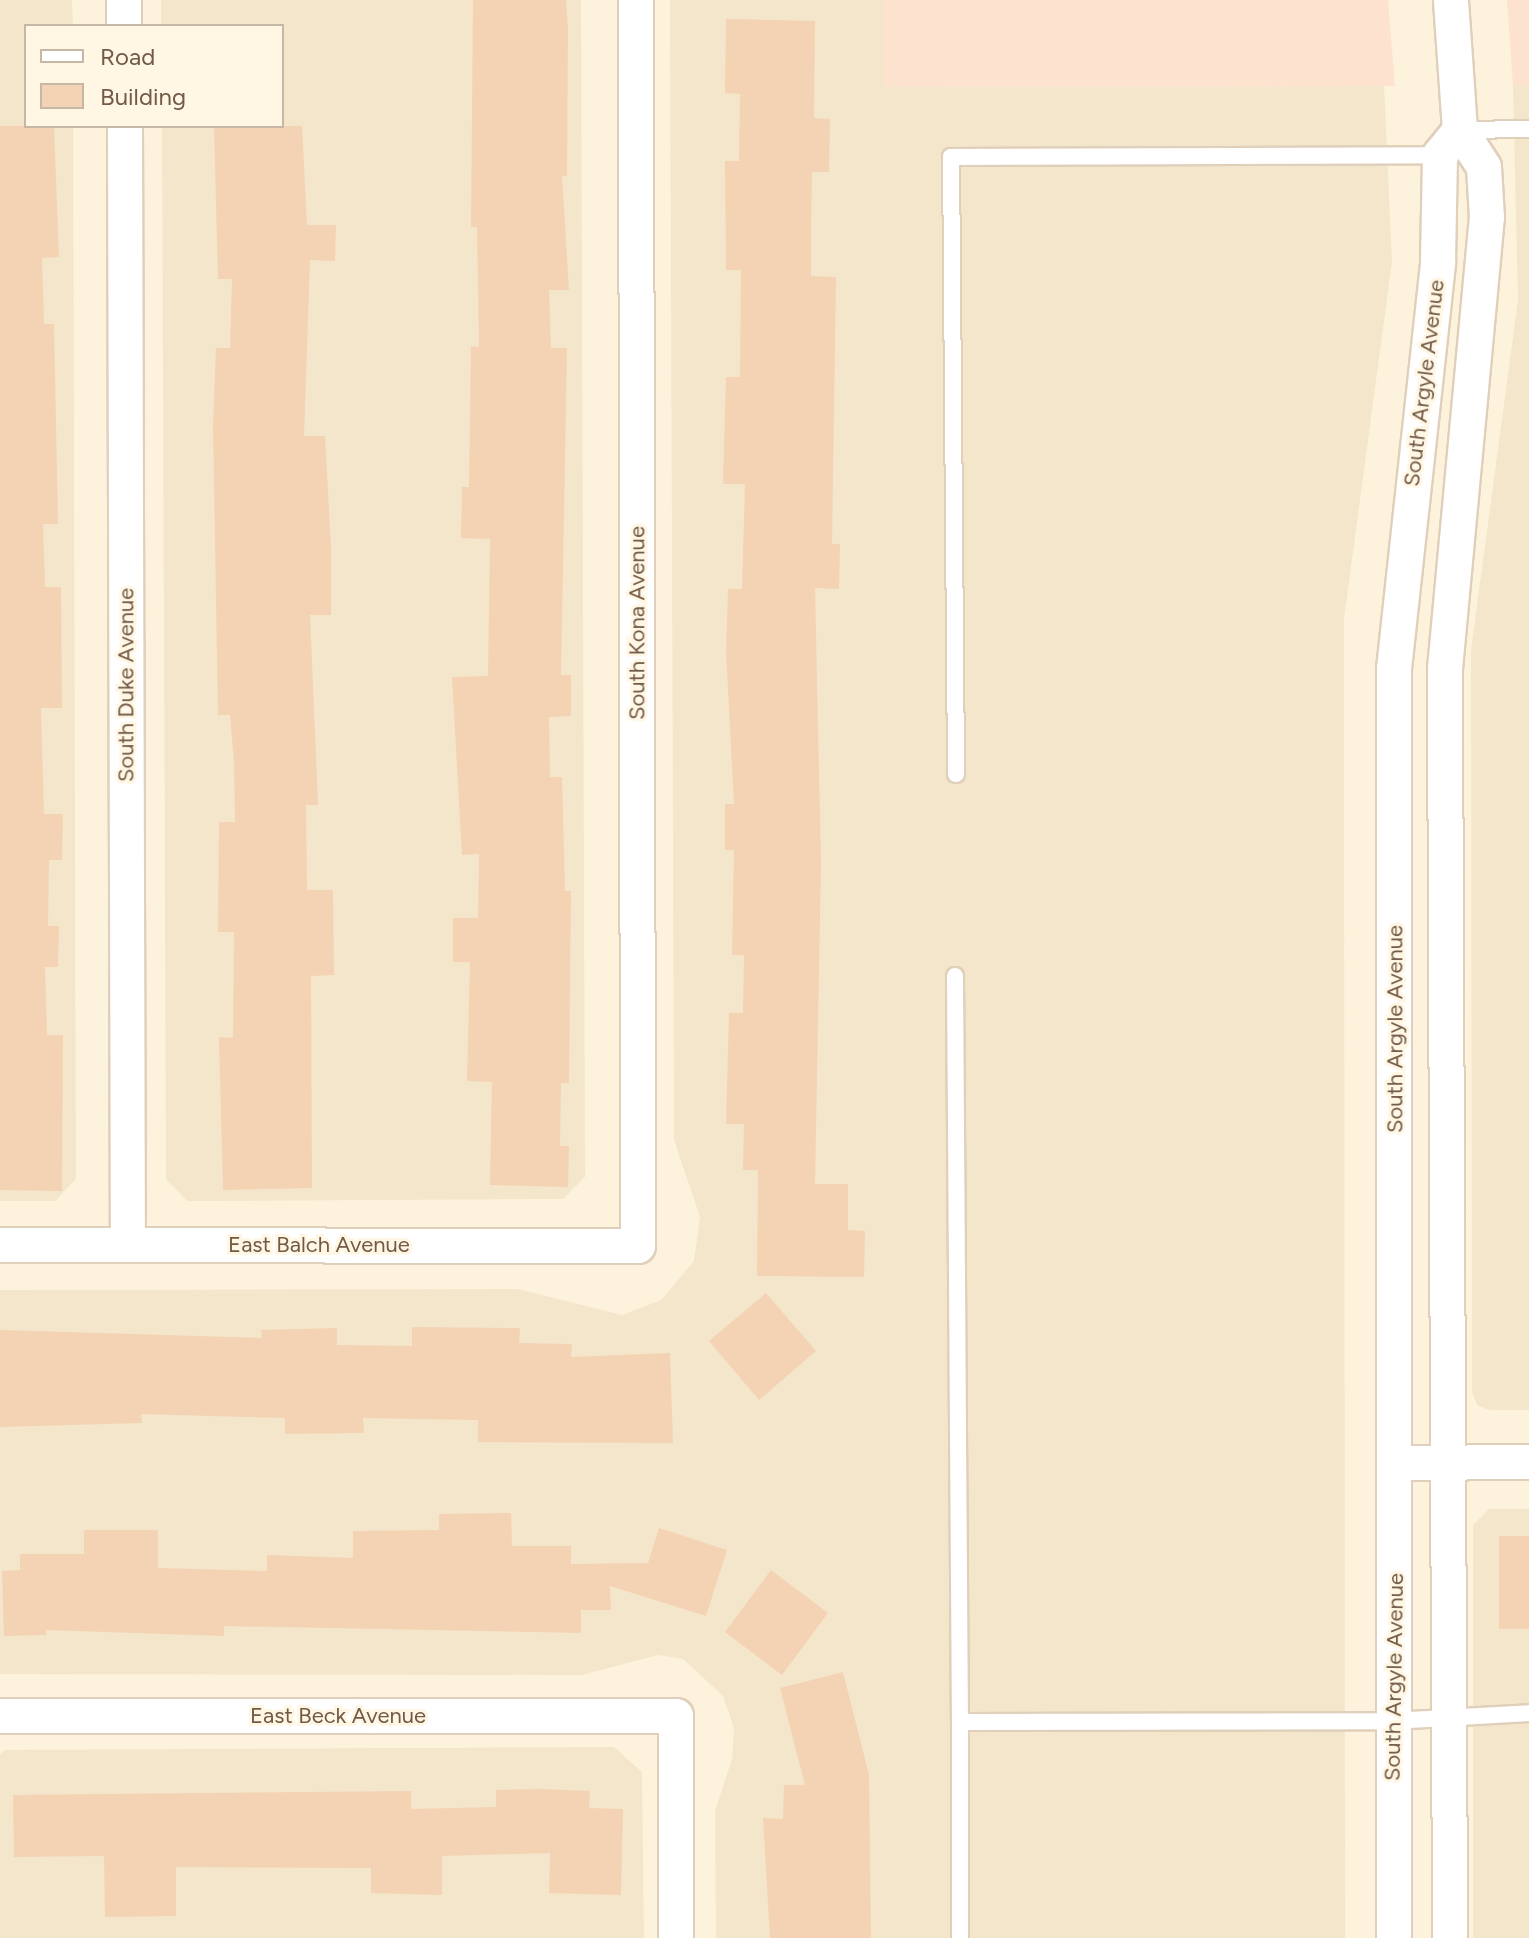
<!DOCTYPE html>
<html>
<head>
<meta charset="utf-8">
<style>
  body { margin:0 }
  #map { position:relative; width:1529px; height:1938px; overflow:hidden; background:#fdf3dd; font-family:Figtree,sans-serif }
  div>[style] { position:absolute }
  .residential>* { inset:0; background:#f4e6cb }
  .commercial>* { inset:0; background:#fee2d0 }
  .building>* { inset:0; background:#f3d3b4 }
  .roads { filter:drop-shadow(2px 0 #e0cfba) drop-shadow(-2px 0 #e0cfba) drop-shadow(0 2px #e0cfba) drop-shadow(0 -2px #e0cfba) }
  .service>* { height:16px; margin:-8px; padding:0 8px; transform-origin:8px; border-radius:8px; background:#fff }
  .minor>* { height:34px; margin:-17px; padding:0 17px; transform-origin:17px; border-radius:17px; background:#fff }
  span { translate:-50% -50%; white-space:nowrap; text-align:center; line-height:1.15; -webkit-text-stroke:6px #fff7e4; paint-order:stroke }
  .street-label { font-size:22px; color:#725a46 }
  .legend { position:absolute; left:24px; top:24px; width:260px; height:104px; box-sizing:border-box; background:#fff7e4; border:2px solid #c7b8a5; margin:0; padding:10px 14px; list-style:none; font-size:24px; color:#725a46 }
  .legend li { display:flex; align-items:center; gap:16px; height:40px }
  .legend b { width:40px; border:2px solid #c7b8a5 }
</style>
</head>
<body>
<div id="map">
  <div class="residential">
    <i style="clip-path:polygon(0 0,72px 0,73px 26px,26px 26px,26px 126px,73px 126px,76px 1179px,55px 1201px,0 1201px)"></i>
    <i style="clip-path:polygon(161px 0,581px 0,585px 1177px,563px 1199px,187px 1201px,166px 1179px,162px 126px,282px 126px,282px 26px,161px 26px)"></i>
    <i style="clip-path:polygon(670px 0,884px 0,884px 87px,1384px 86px,1392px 262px,1344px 619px,1345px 1938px,716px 1938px,715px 1811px,732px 1759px,734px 1728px,723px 1696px,683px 1659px,658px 1655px,582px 1675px,0 1674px,0 1290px,518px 1289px,622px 1315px,661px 1300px,694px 1261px,700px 1217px,674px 1140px)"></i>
    <i style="clip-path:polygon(1513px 86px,1529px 86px,1529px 1410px,1489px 1410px,1477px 1405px,1472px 1392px,1471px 650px,1518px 300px)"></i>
    <i style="clip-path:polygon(1489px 1509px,1529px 1509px,1529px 1938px,1473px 1938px,1473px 1525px)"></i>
    <i style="clip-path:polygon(614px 1747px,642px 1772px,644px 1938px,0 1938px,0 1754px,5px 1750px)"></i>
  </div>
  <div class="commercial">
    <i style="clip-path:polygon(883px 0,1388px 0,1395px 86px,884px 87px)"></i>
    <i style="clip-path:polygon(1507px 0,1529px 0,1529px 86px,1513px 86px)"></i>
  </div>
  <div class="building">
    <i style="clip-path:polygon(473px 0,566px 0,568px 27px,567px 176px,562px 176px,569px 290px,549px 290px,551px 348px,567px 348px,561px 675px,571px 675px,571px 716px,549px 717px,550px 777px,562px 777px,565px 891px,571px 891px,569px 1083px,561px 1083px,560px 1146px,569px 1146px,568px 1187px,490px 1185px,492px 1082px,467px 1081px,470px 962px,453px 962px,453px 918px,478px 918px,479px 854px,462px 855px,452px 677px,488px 676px,490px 539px,461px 538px,462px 487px,469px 487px,471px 346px,479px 347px,477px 227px,471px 227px)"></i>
    <i style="clip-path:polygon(726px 19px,815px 21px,814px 118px,830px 119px,829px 172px,812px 172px,811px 230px,811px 276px,836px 277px,832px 544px,840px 544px,839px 589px,815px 588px,821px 863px,815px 1184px,848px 1184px,848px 1230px,865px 1231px,864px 1277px,757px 1276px,758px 1170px,743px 1170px,744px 1124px,726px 1124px,729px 1013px,743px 1013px,744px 955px,732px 955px,734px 850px,725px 850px,725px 804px,734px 804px,726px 651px,728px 589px,742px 589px,745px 484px,723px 484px,726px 377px,740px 377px,741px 270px,726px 270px,725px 161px,739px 161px,740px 94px,725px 93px)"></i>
    <i style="clip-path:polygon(0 126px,54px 126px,59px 257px,42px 258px,44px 324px,54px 324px,58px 524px,43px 524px,45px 587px,61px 587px,62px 708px,41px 708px,44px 814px,63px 814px,62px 860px,49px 860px,48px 926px,59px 926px,58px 967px,45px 967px,47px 1035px,63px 1035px,62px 1191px,0 1190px)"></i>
    <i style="clip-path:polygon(214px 126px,302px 126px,307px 225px,336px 225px,335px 261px,310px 260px,304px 436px,325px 436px,331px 547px,331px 615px,310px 615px,318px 805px,306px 805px,307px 890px,333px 890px,334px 975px,311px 976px,312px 1188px,223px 1190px,219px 1037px,233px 1038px,234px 932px,218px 932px,219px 822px,235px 822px,234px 762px,230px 715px,218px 715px,213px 426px,216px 348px,230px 348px,232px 279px,218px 279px)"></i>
    <i style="clip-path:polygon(766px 1293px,816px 1351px,759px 1400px,709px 1341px)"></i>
    <i style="clip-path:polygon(412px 1327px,520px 1328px,519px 1343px,572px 1344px,571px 1357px,670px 1353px,673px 1443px,478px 1442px,478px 1420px,363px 1418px,364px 1433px,285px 1434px,285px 1418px,141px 1414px,142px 1423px,0 1427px,0 1330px,262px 1338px,261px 1330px,337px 1328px,337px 1345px,412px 1346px)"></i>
    <i style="clip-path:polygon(511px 1513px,512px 1546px,571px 1546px,571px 1564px,648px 1563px,659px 1528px,727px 1550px,706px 1616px,610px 1586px,611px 1610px,581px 1610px,581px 1633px,224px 1626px,224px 1636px,46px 1630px,46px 1635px,4px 1636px,2px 1571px,20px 1570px,20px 1554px,84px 1554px,84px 1530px,158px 1530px,158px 1568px,267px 1571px,267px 1555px,353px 1558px,353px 1531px,439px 1530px,439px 1514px)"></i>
    <i style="clip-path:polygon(1499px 1536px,1529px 1536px,1529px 1629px,1499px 1629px)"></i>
    <i style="clip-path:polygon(771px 1570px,828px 1613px,782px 1675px,725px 1632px)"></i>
    <i style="clip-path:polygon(843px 1672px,869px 1775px,871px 1938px,770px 1938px,763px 1818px,783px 1819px,784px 1785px,805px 1785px,780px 1688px)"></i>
    <i style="clip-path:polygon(540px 1789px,590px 1791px,589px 1808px,623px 1809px,621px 1895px,549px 1893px,550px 1853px,442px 1856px,442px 1895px,371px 1893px,371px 1868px,176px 1867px,176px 1916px,105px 1917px,104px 1856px,14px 1857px,13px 1795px,411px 1791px,411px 1809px,496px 1807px,496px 1790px)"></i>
  </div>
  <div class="roads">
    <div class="service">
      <i style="left:1460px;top:130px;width:69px;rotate:-0.8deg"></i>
      <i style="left:956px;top:774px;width:617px;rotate:-90.46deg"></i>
      <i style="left:951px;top:157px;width:489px;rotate:-0.2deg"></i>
      <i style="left:955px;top:976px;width:746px;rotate:89.62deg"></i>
      <i style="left:960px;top:1938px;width:216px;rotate:-90deg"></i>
      <i style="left:960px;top:1722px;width:432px;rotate:-0.1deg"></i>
      <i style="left:1392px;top:1721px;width:137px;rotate:-3.3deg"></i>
    </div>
    <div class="minor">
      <i style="left:124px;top:0;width:26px;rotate:90deg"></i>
      <i style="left:125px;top:126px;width:1118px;rotate:89.85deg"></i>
      <i style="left:0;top:1245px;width:638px;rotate:0.09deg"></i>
      <i style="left:638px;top:1246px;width:1246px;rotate:-90.09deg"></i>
      <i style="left:1397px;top:1463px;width:132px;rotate:-0.4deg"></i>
      <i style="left:0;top:1716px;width:676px"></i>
      <i style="left:676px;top:1716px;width:222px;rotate:90deg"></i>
      <i style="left:1394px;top:1938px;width:1269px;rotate:-90deg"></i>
      <i style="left:1394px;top:669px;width:410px;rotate:-83.8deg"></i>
      <i style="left:1438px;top:261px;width:106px;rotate:-88.9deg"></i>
      <i style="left:1440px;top:155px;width:32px;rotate:-51deg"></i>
      <i style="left:1450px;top:1938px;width:1269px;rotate:-90.23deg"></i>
      <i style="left:1445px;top:669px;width:453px;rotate:-84.7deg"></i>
      <i style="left:1487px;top:218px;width:51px;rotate:-93.4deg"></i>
      <i style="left:1484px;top:167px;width:44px;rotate:-123deg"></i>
      <i style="left:1460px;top:130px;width:130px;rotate:-94deg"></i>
    </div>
  </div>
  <div class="street-label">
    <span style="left:1424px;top:383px;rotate:-83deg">South Argyle Avenue</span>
    <span style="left:637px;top:623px;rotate:-90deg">South Kona Avenue</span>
    <span style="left:126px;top:685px;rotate:-90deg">South Duke Avenue</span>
    <span style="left:1395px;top:1029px;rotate:-90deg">South Argyle Avenue</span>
    <span style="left:319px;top:1245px">East Balch Avenue</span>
    <span style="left:1394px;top:1677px;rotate:-89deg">South Argyle Avenue</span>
    <span style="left:338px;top:1716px">East Beck Avenue</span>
  </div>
  <ul class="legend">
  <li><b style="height:10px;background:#fff"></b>Road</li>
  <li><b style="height:22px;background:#f3d3b4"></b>Building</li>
  </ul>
</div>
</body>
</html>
